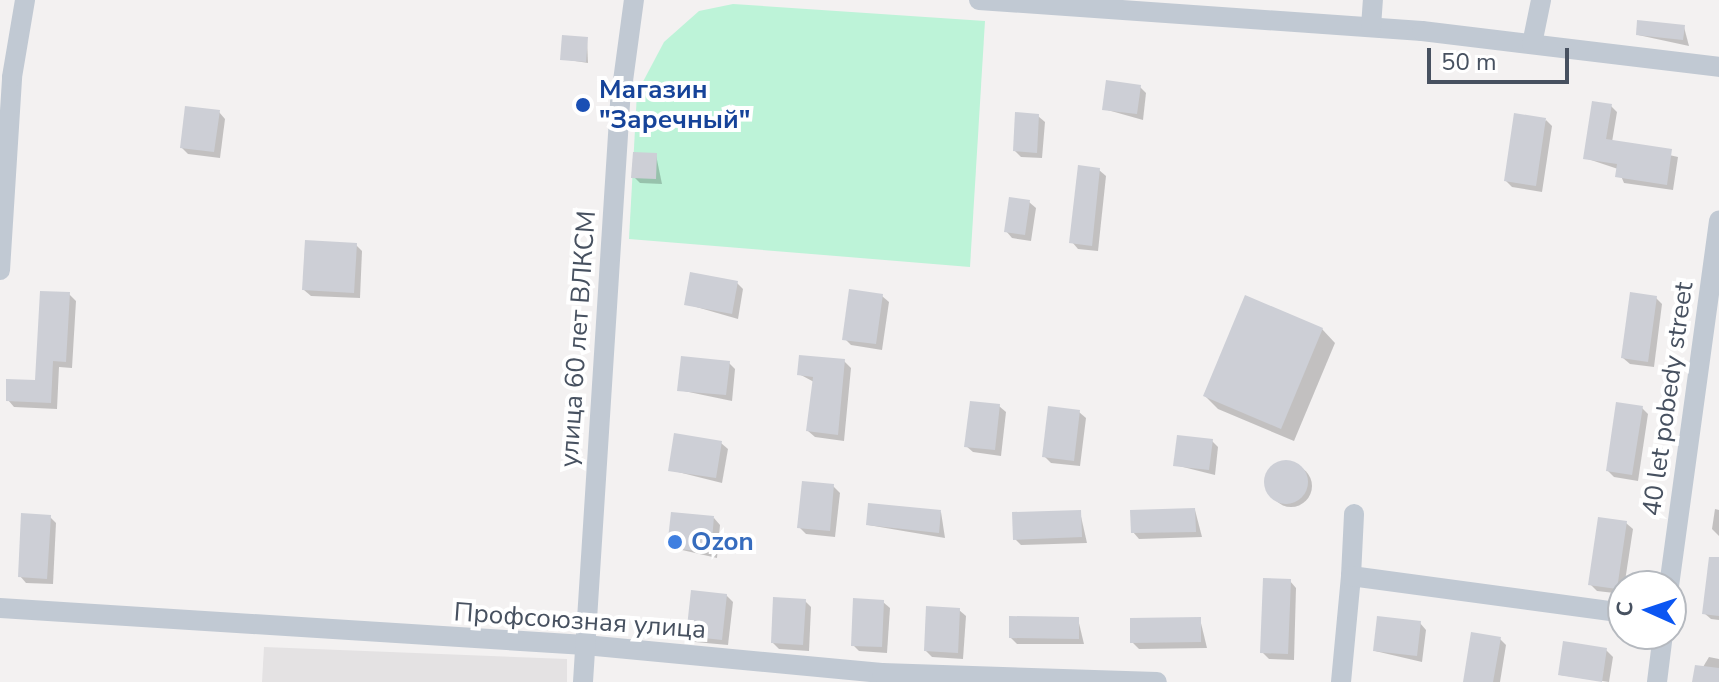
<!DOCTYPE html>
<html>
<head>
<meta charset="utf-8">
<style>
  body { margin:0 }
  #map { position:relative; width:1719px; height:682px; overflow:hidden; background:#f3f1f1; font-family:"Nunito Sans",sans-serif }
  div>[style] { position:absolute }
  .education>* { inset:0; background:#e4e2e3 }
  .green>* { inset:0; background:#bdf3d8 }
  .shadow>* { inset:0; background:#0003 }
  .round { border-radius:50% }
  .building>* { inset:0; background:#cdcfd6 }
  .minor>* { height:20px; margin:-10px; padding:0 10px; transform-origin:10px; border-radius:10px; background:#c1c9d3 }
  .dots>* { width:22px; height:22px; translate:-50% -50%; box-sizing:border-box; border:4px solid #fff; border-radius:50% }
  span { translate:-50% -50%; white-space:nowrap; text-align:center; line-height:1.15; -webkit-text-stroke:8px #fff; paint-order:stroke }
  .transit-label { font-size:26px; color:#164399; font-weight:700 }
  .left { translate:0 -50%; text-align:left }
  .street-label { font-size:26px; color:#475160 }
  .shop-label { font-size:26px; color:#366cbe; font-weight:700 }
  .north { position:absolute; left:1607px; top:570px; width:80px; height:80px; box-sizing:border-box; background:#fff; border:2px solid #b5b9bf; border-radius:50%; rotate:273deg; font-size:22px; font-weight:700; line-height:32px; text-align:center; color:#475160 }
  .north::after { content:''; display:block; margin:auto; width:28px; height:36px; background:#0c56f2; clip-path:polygon(50% 0,100% 100%,50% 72%,0 100%) }
  .scale { position:absolute; left:1427px; top:48px; width:142px; height:36px; box-sizing:border-box; border:4px solid #475160; border-top:0; padding-left:10px; font-size:24px; line-height:28px; white-space:nowrap; color:#475160; -webkit-text-stroke:6px #fff; paint-order:stroke }
</style>
</head>
<body>
<div id="map">
  <div class="education">
    <i style="clip-path:polygon(264px 647px,567px 659px,567px 682px,262px 682px)"></i>
  </div>
  <div class="green">
    <i style="clip-path:polygon(733px 4px,985px 21px,970px 267px,629px 239px,637px 93px,664px 42px,699px 11px)"></i>
  </div>
  <div class="shadow">
    <i style="clip-path:polygon(1684px 27px,1689px 46px,1638px 35px)"></i>
    <i style="clip-path:polygon(587px 39px,588px 63px,562px 59px)"></i>
    <i style="clip-path:polygon(1140px 87px,1146px 93px,1143px 120px,1104px 109px)"></i>
    <i style="clip-path:polygon(1611px 106px,1617px 112px,1612px 142px,1678px 157px,1673px 190px,1624px 183px,1618px 169px,1585px 158px)"></i>
    <i style="clip-path:polygon(219px 112px,225px 119px,220px 158px,188px 154px,182px 148px)"></i>
    <i style="clip-path:polygon(1038px 116px,1045px 122px,1042px 158px,1021px 157px,1015px 151px)"></i>
    <i style="clip-path:polygon(1546px 120px,1552px 126px,1542px 192px,1512px 187px,1506px 181px)"></i>
    <i style="clip-path:polygon(656px 155px,662px 184px,640px 183px,634px 177px)"></i>
    <i style="clip-path:polygon(1099px 170px,1106px 176px,1098px 251px,1078px 249px,1072px 242px)"></i>
    <i style="clip-path:polygon(1029px 202px,1036px 208px,1031px 241px,1012px 238px,1006px 231px)"></i>
    <i style="clip-path:polygon(356px 245px,362px 251px,360px 298px,311px 296px,304px 290px)"></i>
    <i style="clip-path:polygon(737px 283px,743px 289px,738px 319px,686px 304px)"></i>
    <i style="clip-path:polygon(69px 294px,76px 301px,72px 368px,59px 367px,57px 409px,14px 407px,8px 400px,37px 382px)"></i>
    <i style="clip-path:polygon(882px 296px,889px 302px,882px 350px,851px 345px,845px 339px)"></i>
    <i style="clip-path:polygon(1656px 298px,1662px 304px,1654px 367px,1630px 364px,1623px 358px)"></i>
    <i style="clip-path:polygon(1322px 329px,1335px 343px,1294px 441px,1218px 409px,1205px 396px)"></i>
    <i style="clip-path:polygon(844px 361px,851px 368px,844px 441px,815px 437px,808px 431px,814px 382px,799px 374px)"></i>
    <i style="clip-path:polygon(729px 363px,735px 369px,732px 401px,679px 390px)"></i>
    <i style="clip-path:polygon(999px 406px,1006px 412px,1001px 456px,973px 452px,966px 446px)"></i>
    <i style="clip-path:polygon(1642px 408px,1648px 414px,1638px 481px,1614px 477px,1608px 471px)"></i>
    <i style="clip-path:polygon(1079px 412px,1086px 418px,1080px 466px,1051px 463px,1045px 457px)"></i>
    <i style="clip-path:polygon(1212px 441px,1218px 447px,1215px 475px,1175px 465px)"></i>
    <i style="clip-path:polygon(721px 443px,728px 449px,722px 483px,670px 470px)"></i>
    <i class="round" style="left:1270px;top:465px;width:42px;height:42px"></i>
    <i style="clip-path:polygon(833px 486px,840px 493px,835px 537px,806px 534px,799px 527px)"></i>
    <i style="clip-path:polygon(1715px 509px,1719px 510px,1719px 536px,1712px 529px)"></i>
    <i style="clip-path:polygon(1195px 510px,1202px 537px,1139px 539px,1133px 532px)"></i>
    <i style="clip-path:polygon(941px 512px,945px 538px,868px 525px)"></i>
    <i style="clip-path:polygon(1080px 512px,1087px 543px,1021px 545px,1015px 539px)"></i>
    <i style="clip-path:polygon(50px 517px,56px 523px,53px 584px,26px 583px,20px 576px)"></i>
    <i style="clip-path:polygon(714px 518px,720px 525px,717px 558px,669px 547px)"></i>
    <i style="clip-path:polygon(1626px 523px,1633px 529px,1623px 594px,1597px 591px,1590px 584px)"></i>
    <i style="clip-path:polygon(1290px 581px,1296px 588px,1294px 660px,1269px 659px,1262px 652px)"></i>
    <i style="clip-path:polygon(1719px 588px,1719px 620px,1711px 619px,1704px 613px)"></i>
    <i style="clip-path:polygon(726px 595px,733px 602px,728px 645px,695px 642px,688px 635px)"></i>
    <i style="clip-path:polygon(805px 601px,811px 607px,809px 651px,779px 649px,773px 643px)"></i>
    <i style="clip-path:polygon(883px 602px,890px 608px,887px 653px,859px 651px,853px 645px)"></i>
    <i style="clip-path:polygon(959px 610px,966px 616px,963px 659px,932px 657px,926px 651px)"></i>
    <i style="clip-path:polygon(1078px 619px,1084px 644px,1017px 644px,1011px 638px)"></i>
    <i style="clip-path:polygon(1200px 619px,1207px 648px,1139px 649px,1132px 642px)"></i>
    <i style="clip-path:polygon(1420px 623px,1426px 630px,1422px 662px,1375px 651px)"></i>
    <i style="clip-path:polygon(1500px 639px,1506px 645px,1500px 682px,1465px 682px)"></i>
    <i style="clip-path:polygon(1606px 650px,1613px 657px,1609px 682px,1560px 675px)"></i>
    <i style="clip-path:polygon(1709px 657px,1719px 659px,1719px 682px,1694px 682px)"></i>
  </div>
  <div class="building">
    <i style="clip-path:polygon(1637px 20px,1685px 25px,1683px 40px,1636px 35px)"></i>
    <i style="clip-path:polygon(562px 35px,588px 37px,586px 62px,560px 60px)"></i>
    <i style="clip-path:polygon(1106px 80px,1141px 85px,1137px 114px,1102px 110px)"></i>
    <i style="clip-path:polygon(1592px 101px,1612px 104px,1606px 139px,1672px 149px,1667px 185px,1615px 177px,1617px 164px,1583px 159px)"></i>
    <i style="clip-path:polygon(185px 106px,220px 110px,214px 152px,180px 148px)"></i>
    <i style="clip-path:polygon(1015px 112px,1039px 114px,1037px 153px,1013px 151px)"></i>
    <i style="clip-path:polygon(1514px 113px,1546px 118px,1536px 186px,1504px 181px)"></i>
    <i style="clip-path:polygon(633px 152px,657px 153px,656px 179px,631px 178px)"></i>
    <i style="clip-path:polygon(1078px 165px,1100px 168px,1092px 246px,1069px 243px)"></i>
    <i style="clip-path:polygon(1009px 197px,1030px 200px,1025px 235px,1004px 232px)"></i>
    <i style="clip-path:polygon(305px 240px,357px 243px,354px 293px,302px 290px)"></i>
    <i style="clip-path:polygon(690px 272px,738px 281px,732px 314px,684px 305px)"></i>
    <i style="clip-path:polygon(849px 289px,883px 294px,876px 344px,842px 340px)"></i>
    <i style="clip-path:polygon(40px 291px,70px 292px,66px 362px,53px 361px,51px 403px,6px 401px,6px 379px,35px 380px)"></i>
    <i style="clip-path:polygon(1630px 292px,1657px 296px,1648px 362px,1621px 358px)"></i>
    <i style="clip-path:polygon(1245px 295px,1323px 328px,1281px 429px,1203px 396px)"></i>
    <i style="clip-path:polygon(799px 355px,845px 359px,838px 435px,806px 431px,813px 377px,797px 375px)"></i>
    <i style="clip-path:polygon(681px 356px,730px 361px,726px 395px,677px 391px)"></i>
    <i style="clip-path:polygon(970px 401px,1000px 404px,995px 450px,964px 447px)"></i>
    <i style="clip-path:polygon(1616px 402px,1643px 406px,1632px 475px,1606px 471px)"></i>
    <i style="clip-path:polygon(1048px 406px,1080px 410px,1074px 461px,1042px 457px)"></i>
    <i style="clip-path:polygon(674px 433px,722px 441px,716px 478px,668px 471px)"></i>
    <i style="clip-path:polygon(1177px 435px,1213px 439px,1209px 470px,1173px 466px)"></i>
    <i class="round" style="left:1264px;top:460px;width:44px;height:44px"></i>
    <i style="clip-path:polygon(802px 481px,834px 484px,830px 531px,797px 528px)"></i>
    <i style="clip-path:polygon(868px 503px,941px 510px,939px 533px,866px 525px)"></i>
    <i style="clip-path:polygon(1195px 508px,1196px 532px,1131px 533px,1130px 510px)"></i>
    <i style="clip-path:polygon(1081px 510px,1082px 537px,1013px 540px,1012px 512px)"></i>
    <i style="clip-path:polygon(671px 512px,714px 516px,711px 552px,667px 548px)"></i>
    <i style="clip-path:polygon(21px 513px,51px 515px,47px 579px,18px 577px)"></i>
    <i style="clip-path:polygon(1598px 517px,1627px 521px,1617px 589px,1588px 585px)"></i>
    <i style="clip-path:polygon(1709px 557px,1719px 557px,1719px 616px,1702px 614px)"></i>
    <i style="clip-path:polygon(1263px 578px,1291px 579px,1288px 654px,1260px 653px)"></i>
    <i style="clip-path:polygon(691px 590px,727px 594px,722px 640px,686px 636px)"></i>
    <i style="clip-path:polygon(773px 597px,806px 599px,803px 645px,771px 643px)"></i>
    <i style="clip-path:polygon(853px 598px,884px 600px,882px 647px,851px 646px)"></i>
    <i style="clip-path:polygon(926px 606px,960px 608px,958px 653px,924px 651px)"></i>
    <i style="clip-path:polygon(1009px 616px,1079px 617px,1079px 639px,1009px 638px)"></i>
    <i style="clip-path:polygon(1377px 616px,1421px 621px,1417px 656px,1373px 651px)"></i>
    <i style="clip-path:polygon(1201px 617px,1201px 642px,1130px 643px,1130px 618px)"></i>
    <i style="clip-path:polygon(1471px 632px,1501px 637px,1493px 682px,1463px 682px)"></i>
    <i style="clip-path:polygon(1563px 641px,1607px 648px,1602px 682px,1558px 675px)"></i>
    <i style="clip-path:polygon(1695px 665px,1719px 668px,1719px 682px,1692px 682px)"></i>
  </div>
  <div class="minor">
    <i style="left:979px;top:0;width:444px;rotate:4deg"></i>
    <i style="left:1422px;top:31px;width:299px;rotate:6.9deg"></i>
    <i style="left:1371px;top:27px;width:27px;rotate:-86deg"></i>
    <i style="left:1532px;top:44px;width:45px;rotate:-78.4deg"></i>
    <i style="left:0;top:270px;width:193px;rotate:-86.4deg"></i>
    <i style="left:12px;top:77px;width:78px;rotate:-80.4deg"></i>
    <i style="left:1351px;top:576px;width:62px;rotate:-87.2deg"></i>
    <i style="left:1669px;top:586px;width:369px;rotate:-82.2deg"></i>
    <i style="left:0;top:608px;width:586px;rotate:3.62deg"></i>
    <i style="left:585px;top:645px;width:298px;rotate:5.4deg"></i>
    <i style="left:882px;top:673px;width:275px;rotate:1.9deg"></i>
    <i style="left:583px;top:682px;width:580px;rotate:-86.34deg"></i>
    <i style="left:620px;top:103px;width:104px;rotate:-82.3deg"></i>
    <i style="left:1341px;top:682px;width:106px;rotate:-84.6deg"></i>
    <i style="left:1351px;top:576px;width:275px;rotate:7.7deg"></i>
    <i style="left:1657px;top:682px;width:48px;rotate:-82.9deg"></i>
  </div>
  <div class="dots">
    <i style="left:583px;top:105px;background:#1a4fb4"></i>
    <i style="left:675px;top:542px;background:#3f7fe0"></i>
  </div>
  <div class="transit-label">
    <span class="left" style="left:599px;top:105px">Магазин<br>"Заречный"</span>
  </div>
  <div class="street-label">
    <span style="left:578px;top:339px;rotate:-86deg">улица 60 лет ВЛКСМ</span>
    <span style="left:1668px;top:399px;rotate:-82deg">40 let pobedy street</span>
    <span style="left:580px;top:621px;rotate:4deg">Профсоюзная улица</span>
  </div>
  <div class="shop-label">
    <span class="left" style="left:691px;top:542px">Ozon</span>
  </div>
  <div class="north">С</div>
  <div class="scale">50 m</div>
</div>
</body>
</html>
